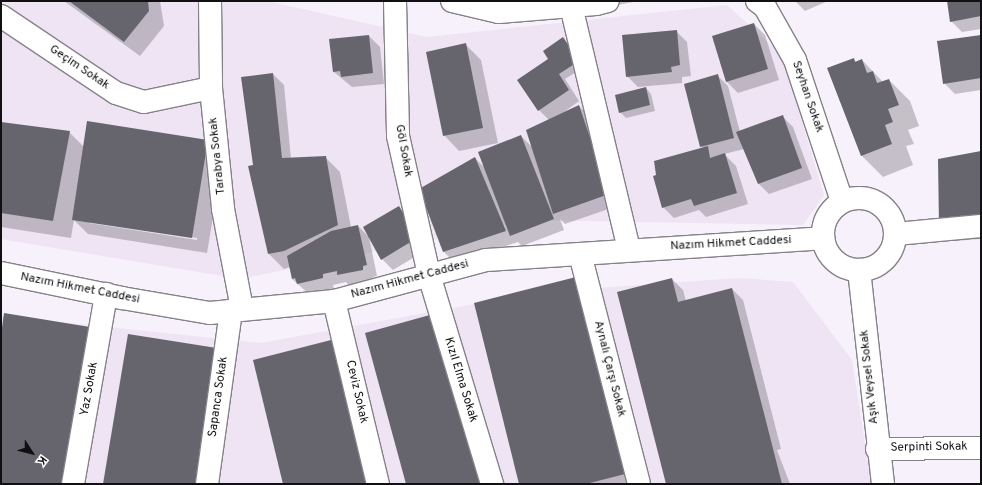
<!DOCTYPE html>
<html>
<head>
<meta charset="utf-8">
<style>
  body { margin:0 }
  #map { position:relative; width:982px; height:485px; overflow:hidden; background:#f7f1fb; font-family:Overpass,sans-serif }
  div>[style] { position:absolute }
  .built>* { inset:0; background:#eee4f4 }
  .shadow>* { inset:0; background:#0003 }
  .building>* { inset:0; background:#66656e }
  .roads { filter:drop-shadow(1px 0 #868189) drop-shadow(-1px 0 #868189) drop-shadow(0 1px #868189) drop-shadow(0 -1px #868189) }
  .street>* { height:22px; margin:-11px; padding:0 11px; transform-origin:11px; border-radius:11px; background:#fff }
  .secondary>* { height:22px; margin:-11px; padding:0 11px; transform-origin:11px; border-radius:11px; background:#fff }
  .secondary>.ring { margin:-11px; padding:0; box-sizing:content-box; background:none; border:22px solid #fff; border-radius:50% }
  span { translate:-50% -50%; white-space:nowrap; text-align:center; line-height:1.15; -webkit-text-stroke:3px #fff; paint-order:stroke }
  .street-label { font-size:12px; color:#100f12 }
  .frame { position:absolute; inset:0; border:2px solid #100f12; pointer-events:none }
  .north { position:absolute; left:12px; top:433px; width:40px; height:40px; -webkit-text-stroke:3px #fff; paint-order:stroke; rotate:126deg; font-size:11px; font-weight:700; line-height:16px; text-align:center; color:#100f12 }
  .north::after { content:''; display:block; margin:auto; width:14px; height:18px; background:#100f12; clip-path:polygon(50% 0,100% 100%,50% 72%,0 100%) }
</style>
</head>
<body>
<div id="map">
  <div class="built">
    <i style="clip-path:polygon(1px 1px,267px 1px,427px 37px,727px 5px,782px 55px,824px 195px,803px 225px,529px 220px,240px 279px,1px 239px)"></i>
    <i style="clip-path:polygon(739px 278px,793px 282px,852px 360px,871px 484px,1px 484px,1px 316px,261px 343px,540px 292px)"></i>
  </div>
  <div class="shadow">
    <i style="clip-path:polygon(64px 1px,160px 1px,164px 26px,140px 56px)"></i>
    <i style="clip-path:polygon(566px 1px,633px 1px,633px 2px,577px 13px)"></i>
    <i style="clip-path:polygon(795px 1px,828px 1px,805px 11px)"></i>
    <i style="clip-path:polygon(948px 1px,981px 1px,981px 29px,962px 32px,951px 21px)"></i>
    <i style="clip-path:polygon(754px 24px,765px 35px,779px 80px,738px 93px,727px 82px)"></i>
    <i style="clip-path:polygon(676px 31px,687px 42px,691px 76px,682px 77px,682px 83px,638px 87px,627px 76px)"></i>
    <i style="clip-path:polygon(369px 36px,380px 47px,384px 84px,352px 87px,334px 72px,330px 40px)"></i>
    <i style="clip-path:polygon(981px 36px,981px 90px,955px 94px,944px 83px)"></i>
    <i style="clip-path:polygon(563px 39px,584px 67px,565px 79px,579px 101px,564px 112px,579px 106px,590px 117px,620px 205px,565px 224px,560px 219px,564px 230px,522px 246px,518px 242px,454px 262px,443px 251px,475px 158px,486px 169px,521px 136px,533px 148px,549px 120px,539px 110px,550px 59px)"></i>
    <i style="clip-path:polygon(466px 45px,481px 60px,498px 143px,459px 151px,444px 135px)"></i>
    <i style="clip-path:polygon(853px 59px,857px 62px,862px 60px,883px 82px,889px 80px,910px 101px,919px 126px,908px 130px,914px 144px,906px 146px,913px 165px,883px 177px,861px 155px)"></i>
    <i style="clip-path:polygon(273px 74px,284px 85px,291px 159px,325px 157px,340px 172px,351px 227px,358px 226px,368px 236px,399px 207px,410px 218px,428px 249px,393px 270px,382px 259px,369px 237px,377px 276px,373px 277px,373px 281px,349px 286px,346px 282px,333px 285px,334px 289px,309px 294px,292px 279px,290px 267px,284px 269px,269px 254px,255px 166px)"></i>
    <i style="clip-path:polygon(718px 76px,728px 86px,740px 132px,782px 116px,793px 127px,812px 179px,769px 194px,758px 183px,744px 149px,724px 154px,736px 166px,748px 204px,706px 217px,699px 210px,674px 218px,663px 207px,703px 148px,701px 146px)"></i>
    <i style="clip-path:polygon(646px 88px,651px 94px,655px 111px,626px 118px,620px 112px)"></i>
    <i style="clip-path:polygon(evenodd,1px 123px,69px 132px,84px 147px,207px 141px,223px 157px,207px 253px,88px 234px,74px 220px,71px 238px,1px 227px,1px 123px,89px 221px,197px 238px,197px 240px,89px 223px,89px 221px)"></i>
    <i style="clip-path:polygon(981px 152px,981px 239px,955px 241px,940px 226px)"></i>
    <i style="clip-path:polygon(576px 279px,635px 484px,520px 484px)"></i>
    <i style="clip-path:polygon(672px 279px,683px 290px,686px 301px,732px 289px,743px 300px,781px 449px,777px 450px,790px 484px,667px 484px)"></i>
    <i style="clip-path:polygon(331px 341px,342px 352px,365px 464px,284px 484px)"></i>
  </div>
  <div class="building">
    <i style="clip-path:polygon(69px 1px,148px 1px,149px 11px,124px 42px)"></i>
    <i style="clip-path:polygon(947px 1px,981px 1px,981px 16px,950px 22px)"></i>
    <i style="clip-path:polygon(754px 23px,768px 69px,726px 82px,712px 36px)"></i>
    <i style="clip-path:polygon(677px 30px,680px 65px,671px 67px,672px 72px,626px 77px,622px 35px)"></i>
    <i style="clip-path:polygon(369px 35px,373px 73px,341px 77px,340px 71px,333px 72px,329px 39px)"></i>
    <i style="clip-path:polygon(981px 35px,981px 78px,943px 84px,937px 41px)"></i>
    <i style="clip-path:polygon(563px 37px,579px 61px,559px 74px,569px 90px,538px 111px,517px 80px,548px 59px,543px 51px)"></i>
    <i style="clip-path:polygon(466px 43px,483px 128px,443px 136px,426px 52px)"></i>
    <i style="clip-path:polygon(854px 58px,855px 62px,862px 59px,867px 73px,873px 71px,877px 83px,889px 79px,899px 105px,888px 109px,893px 122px,885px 125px,892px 144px,861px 156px,827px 68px)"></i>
    <i style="clip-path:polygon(273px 73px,282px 158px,326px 156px,338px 225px,284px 251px,268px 254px,248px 166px,253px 165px,241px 77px)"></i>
    <i style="clip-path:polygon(718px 74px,734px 138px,700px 147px,684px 84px)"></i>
    <i style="clip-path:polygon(646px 87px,650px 105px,619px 113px,615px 95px)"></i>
    <i style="clip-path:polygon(579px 105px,609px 194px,553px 214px,526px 130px)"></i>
    <i style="clip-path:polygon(783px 115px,802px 168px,758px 184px,736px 132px)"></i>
    <i style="clip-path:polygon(87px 121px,208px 140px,192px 238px,72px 220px)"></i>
    <i style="clip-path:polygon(1px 122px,70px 131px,53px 221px,1px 213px)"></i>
    <i style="clip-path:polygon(521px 135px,554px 219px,510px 236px,478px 152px)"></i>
    <i style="clip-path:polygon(708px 146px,710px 158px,725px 153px,737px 193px,694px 206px,691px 199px,662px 208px,653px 176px,656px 175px,654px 161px)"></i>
    <i style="clip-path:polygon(981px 151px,981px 223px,939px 227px,938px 159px)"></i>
    <i style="clip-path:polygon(475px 157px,506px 231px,443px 252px,419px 189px)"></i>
    <i style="clip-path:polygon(399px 206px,417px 238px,381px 260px,363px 227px)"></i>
    <i style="clip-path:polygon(358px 225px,367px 265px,363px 266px,363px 270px,337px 275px,337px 271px,323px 274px,323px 278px,297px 284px,295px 278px,292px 279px,287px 256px,331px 231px)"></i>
    <i style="clip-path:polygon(576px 277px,625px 474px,586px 484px,519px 484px,474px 303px)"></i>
    <i style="clip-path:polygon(672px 278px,678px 302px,732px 288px,782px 484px,666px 484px,617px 292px)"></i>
    <i style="clip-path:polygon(4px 313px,90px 327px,65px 484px,1px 484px,1px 335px)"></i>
    <i style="clip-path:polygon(437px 313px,483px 484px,406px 484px,365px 333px)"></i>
    <i style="clip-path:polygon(128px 334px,223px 349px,200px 484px,103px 484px)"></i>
    <i style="clip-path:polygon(331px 340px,367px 484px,283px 484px,253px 360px)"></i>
  </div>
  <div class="roads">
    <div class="street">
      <i style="left:210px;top:1px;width:87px;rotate:89.3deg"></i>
      <i style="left:211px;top:88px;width:122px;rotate:84.3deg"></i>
      <i style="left:223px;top:209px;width:102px;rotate:79.2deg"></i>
      <i style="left:395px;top:1px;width:135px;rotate:88.7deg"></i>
      <i style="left:398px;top:136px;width:142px;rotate:77.4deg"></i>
      <i style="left:429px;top:275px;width:218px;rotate:73.2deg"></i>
      <i style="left:452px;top:1px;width:48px;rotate:13.2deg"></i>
      <i style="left:499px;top:12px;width:97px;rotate:-4.7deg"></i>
      <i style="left:596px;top:4px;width:12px;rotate:-14deg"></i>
      <i style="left:757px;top:1px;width:10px;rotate:37deg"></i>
      <i style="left:765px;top:7px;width:61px;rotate:60.5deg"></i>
      <i style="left:795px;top:60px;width:149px;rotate:71.6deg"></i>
      <i style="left:571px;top:6px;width:251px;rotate:76.6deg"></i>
      <i style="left:1px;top:16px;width:138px;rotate:33.8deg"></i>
      <i style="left:116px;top:93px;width:29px;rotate:18deg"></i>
      <i style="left:144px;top:102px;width:68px;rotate:-11.8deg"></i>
      <i style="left:580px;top:254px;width:237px;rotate:75.6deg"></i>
      <i style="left:1px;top:273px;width:124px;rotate:11.7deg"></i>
      <i style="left:122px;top:298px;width:89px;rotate:9.7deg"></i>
      <i style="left:210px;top:313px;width:125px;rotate:-5.5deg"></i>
      <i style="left:334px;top:301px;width:157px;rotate:-15.1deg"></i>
      <i style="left:486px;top:260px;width:338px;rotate:-3.7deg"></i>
      <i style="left:334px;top:301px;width:188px;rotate:76.5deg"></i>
      <i style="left:877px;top:449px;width:104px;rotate:-0.6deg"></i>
      <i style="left:73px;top:484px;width:193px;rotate:-80.1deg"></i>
      <i style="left:207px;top:484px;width:175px;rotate:-82.1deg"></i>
    </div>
    <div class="secondary">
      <i class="ring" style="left:823px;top:198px;width:50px;height:50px"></i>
      <i style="left:896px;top:234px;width:85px;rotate:-5.4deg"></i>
      <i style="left:859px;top:270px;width:215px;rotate:83.6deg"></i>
    </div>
  </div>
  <div class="street-label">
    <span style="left:79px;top:68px;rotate:34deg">Geçim Sokak</span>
    <span style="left:807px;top:97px;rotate:71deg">Seyhan Sokak</span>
    <span style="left:403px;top:151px;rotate:80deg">Göl Sokak</span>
    <span style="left:218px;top:156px;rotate:-96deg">Tarabya Sokak</span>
    <span style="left:731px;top:244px;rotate:-3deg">Nazım Hikmet Caddesi</span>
    <span style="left:410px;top:280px;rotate:-15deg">Nazım Hikmet Caddesi</span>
    <span style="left:80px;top:289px;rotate:11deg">Nazım Hikmet Caddesi</span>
    <span style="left:609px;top:369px;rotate:76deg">Aynalı Çarşı Sokak</span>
    <span style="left:870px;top:377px;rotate:-96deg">Aşık Veysel Sokak</span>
    <span style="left:460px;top:380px;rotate:73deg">Kızıl Elma Sokak</span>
    <span style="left:90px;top:389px;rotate:-80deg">Yaz Sokak</span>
    <span style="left:356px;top:392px;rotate:77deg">Ceviz Sokak</span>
    <span style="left:219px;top:397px;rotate:-82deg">Sapanca Sokak</span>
    <span style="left:929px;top:448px;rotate:-1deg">Serpinti Sokak</span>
  </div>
  <div class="frame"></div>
  <div class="north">K</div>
</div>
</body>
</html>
